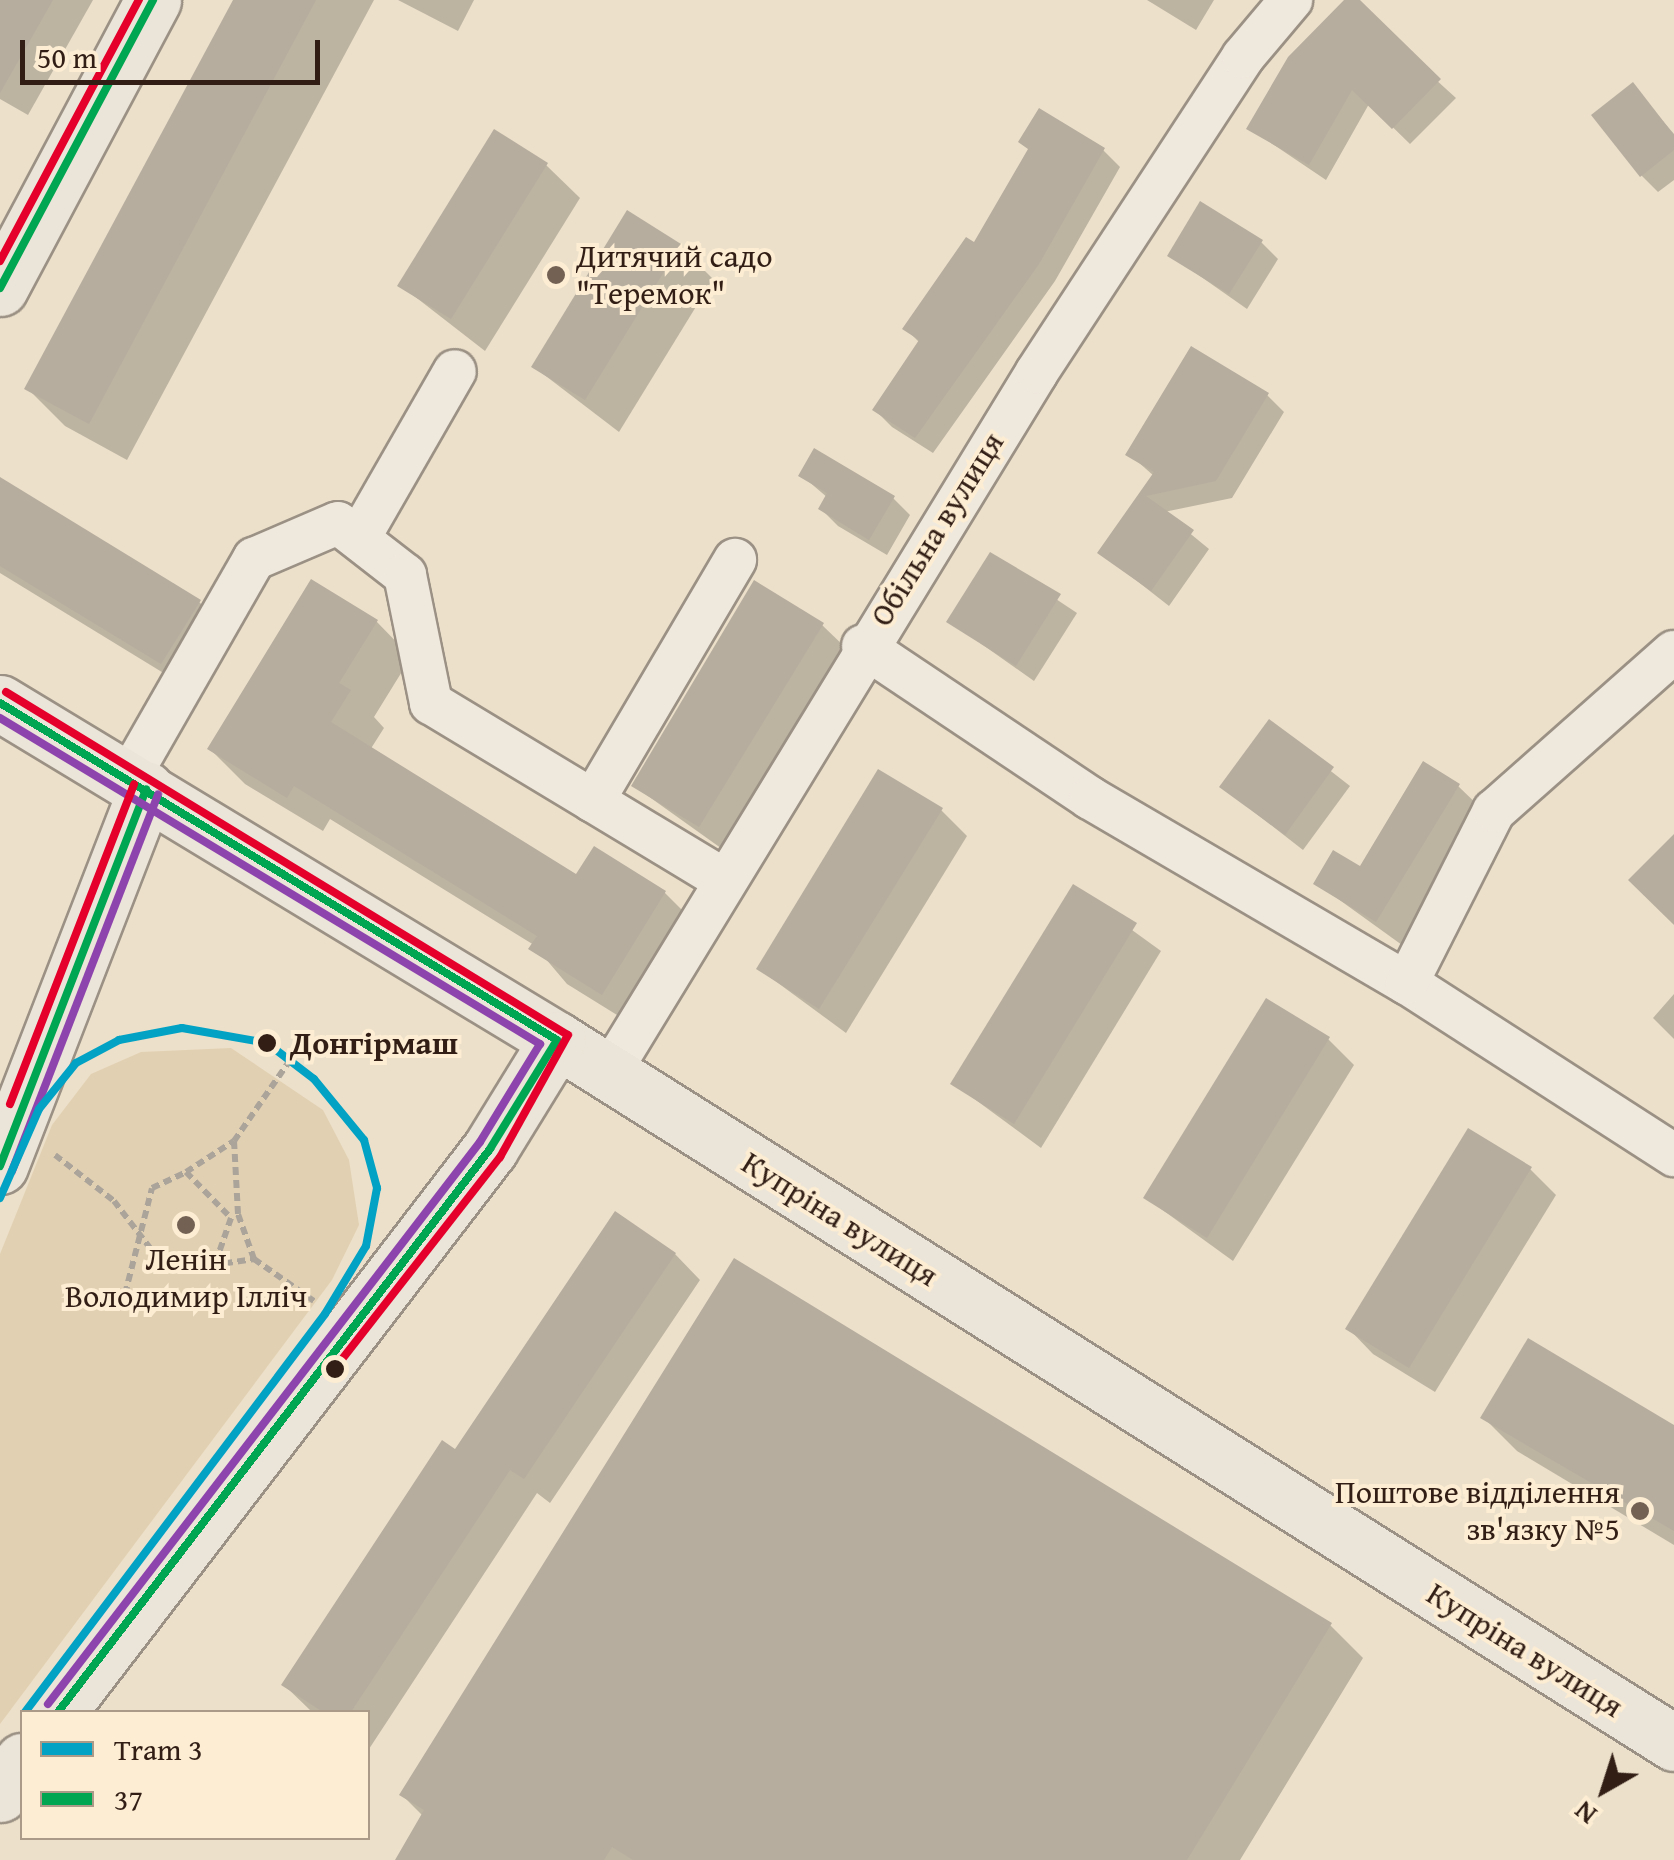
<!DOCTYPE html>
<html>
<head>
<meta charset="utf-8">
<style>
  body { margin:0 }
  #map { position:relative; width:1674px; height:1860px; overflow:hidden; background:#ece0ca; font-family:"Gentium Book Plus",serif }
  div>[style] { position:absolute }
  .green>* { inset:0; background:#e2d0b2 }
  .shadow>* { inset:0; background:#0003 }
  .building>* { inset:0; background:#b7ad9f }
  .path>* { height:6px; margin-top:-3px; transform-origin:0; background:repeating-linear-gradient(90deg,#aba49b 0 8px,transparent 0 13px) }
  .roads { filter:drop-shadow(2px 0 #9b9184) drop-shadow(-2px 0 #9b9184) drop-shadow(0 2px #9b9184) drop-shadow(0 -2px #9b9184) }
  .minor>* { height:42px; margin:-21px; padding:0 21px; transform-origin:21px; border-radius:21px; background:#efe8dd }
  .major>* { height:55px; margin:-27.5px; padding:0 27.5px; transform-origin:27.5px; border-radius:27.5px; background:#ebe4d8 }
  .bus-1>* { height:8px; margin:-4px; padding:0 4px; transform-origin:4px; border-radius:4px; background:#00a651 }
  .bus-2>* { height:8px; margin:-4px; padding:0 4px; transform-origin:4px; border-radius:4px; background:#8e44ad }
  .bus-3>* { height:8px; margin:-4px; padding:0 4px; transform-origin:4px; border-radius:4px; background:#e4002b }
  .tram-1>* { height:8px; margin:-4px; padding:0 4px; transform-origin:4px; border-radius:4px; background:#02a2c5 }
  .dots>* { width:28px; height:28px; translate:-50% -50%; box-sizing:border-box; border:5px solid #fcedd3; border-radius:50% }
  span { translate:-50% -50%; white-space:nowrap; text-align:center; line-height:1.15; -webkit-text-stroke:8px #fcedd3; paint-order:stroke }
  .poi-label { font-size:32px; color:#321e15 }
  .left { translate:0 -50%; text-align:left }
  .right { translate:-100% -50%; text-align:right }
  .street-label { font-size:32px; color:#321e15 }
  .stop-label { font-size:32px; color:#321e15; font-weight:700 }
  .legend { position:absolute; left:20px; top:1710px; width:350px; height:130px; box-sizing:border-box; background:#fcedd3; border:2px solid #ab9a87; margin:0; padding:12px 18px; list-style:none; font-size:30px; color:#321e15 }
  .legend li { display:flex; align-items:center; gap:20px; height:50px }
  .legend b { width:50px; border:2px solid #ab9a87 }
  .north { position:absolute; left:1554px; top:1740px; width:100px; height:100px; -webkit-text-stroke:8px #fcedd3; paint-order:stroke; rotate:219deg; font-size:28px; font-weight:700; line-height:40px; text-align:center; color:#321e15 }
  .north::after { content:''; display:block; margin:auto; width:35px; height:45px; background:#321e15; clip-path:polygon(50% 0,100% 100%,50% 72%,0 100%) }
  .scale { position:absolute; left:20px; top:40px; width:300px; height:45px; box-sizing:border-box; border:5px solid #321e15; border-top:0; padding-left:12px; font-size:30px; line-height:35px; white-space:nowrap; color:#321e15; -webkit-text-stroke:8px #fcedd3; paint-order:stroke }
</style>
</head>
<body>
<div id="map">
  <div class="green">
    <i style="clip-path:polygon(231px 1048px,323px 1110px,349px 1160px,359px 1225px,332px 1280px,0 1724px,0 1254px,52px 1125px,91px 1074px,141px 1052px)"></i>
  </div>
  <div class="shadow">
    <i style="clip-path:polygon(0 0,93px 0,28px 115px,0 99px)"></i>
    <i style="clip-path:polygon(235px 0,374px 0,127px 460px,65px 426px,27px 388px)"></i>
    <i style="clip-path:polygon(398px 0,474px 0,458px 31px)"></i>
    <i style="clip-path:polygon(1147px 0,1214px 0,1196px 30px)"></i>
    <i style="clip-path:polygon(1348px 0,1456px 98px,1410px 144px,1369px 104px,1326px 180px,1249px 128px)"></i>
    <i style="clip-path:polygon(1633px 86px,1674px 134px,1674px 180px,1658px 192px,1641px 175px)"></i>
    <i style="clip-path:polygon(1103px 150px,1120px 167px,1055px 281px,933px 453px,892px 427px,875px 410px,920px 343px,905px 328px,975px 245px)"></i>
    <i style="clip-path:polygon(546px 165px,580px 198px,485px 351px,400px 285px)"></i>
    <i style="clip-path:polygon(1261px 242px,1278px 259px,1247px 309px,1170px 255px)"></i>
    <i style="clip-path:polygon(680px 246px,713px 279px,619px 432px,534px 367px)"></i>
    <i style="clip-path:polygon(1267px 395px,1284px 412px,1232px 498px,1164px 512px,1209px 549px,1169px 606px,1100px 552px,1154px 476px,1129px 454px)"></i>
    <i style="clip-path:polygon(801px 475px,893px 498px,910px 515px,887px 555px,838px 526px,821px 509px,828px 498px)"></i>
    <i style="clip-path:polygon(0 480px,199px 602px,225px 627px,188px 688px,0 573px)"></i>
    <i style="clip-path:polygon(991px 556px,1077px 613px,1034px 681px,949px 621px)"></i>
    <i style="clip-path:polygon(376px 621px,411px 657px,374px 717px,384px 728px,370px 750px,577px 878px,594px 849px,665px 893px,700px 928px,638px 1028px,567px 984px,534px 945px,330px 819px,323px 831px,245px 784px,210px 749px)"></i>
    <i style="clip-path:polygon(822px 625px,848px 650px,725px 851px,634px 786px)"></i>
    <i style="clip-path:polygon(1269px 723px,1350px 786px,1303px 850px,1222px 787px)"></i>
    <i style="clip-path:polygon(1458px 786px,1484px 811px,1402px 945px,1316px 883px,1360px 869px)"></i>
    <i style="clip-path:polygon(941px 810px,967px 836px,846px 1033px,759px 969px)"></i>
    <i style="clip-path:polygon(1074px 888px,1161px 951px,1041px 1148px,954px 1084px)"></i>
    <i style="clip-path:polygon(1674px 994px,1674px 1039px,1653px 1018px)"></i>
    <i style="clip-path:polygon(1328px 1039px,1354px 1065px,1233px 1261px,1146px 1198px)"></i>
    <i style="clip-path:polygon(1530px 1169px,1556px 1195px,1435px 1392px,1373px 1354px,1348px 1328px)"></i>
    <i style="clip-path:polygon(675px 1254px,700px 1280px,550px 1503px,537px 1493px,369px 1749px,368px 1712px,310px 1710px,284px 1685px,456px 1452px)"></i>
    <i style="clip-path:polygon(1484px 1418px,1674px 1428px,1674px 1545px,1517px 1451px)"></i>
    <i style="clip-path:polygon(1330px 1625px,1363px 1658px,1240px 1860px,397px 1860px,423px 1816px,402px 1795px)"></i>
  </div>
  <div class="building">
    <i style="clip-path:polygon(0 0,53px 0,0 93px)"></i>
    <i style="clip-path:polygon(233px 0,316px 0,89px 424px,24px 389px)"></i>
    <i style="clip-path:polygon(1344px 0,1360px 0,1441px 79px,1392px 129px,1352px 90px,1309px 165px,1246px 129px,1288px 57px)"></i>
    <i style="clip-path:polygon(1633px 82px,1674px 135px,1674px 150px,1640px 177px,1591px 115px)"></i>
    <i style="clip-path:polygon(1039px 108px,1105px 148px,1039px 264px,915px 438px,872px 410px,919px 340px,902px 329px,966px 237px,974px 242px,1028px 149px,1018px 142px)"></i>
    <i style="clip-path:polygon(494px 129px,548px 163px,451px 319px,397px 286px)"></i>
    <i style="clip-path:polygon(1200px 201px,1263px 240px,1229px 294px,1167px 256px)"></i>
    <i style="clip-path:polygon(627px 210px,681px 244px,585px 400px,531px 367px)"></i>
    <i style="clip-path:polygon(1191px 346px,1269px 393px,1216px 481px,1146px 496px,1194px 530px,1151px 591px,1097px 553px,1154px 472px,1125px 455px)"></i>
    <i style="clip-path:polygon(814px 448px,895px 496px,869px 540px,818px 509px,827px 493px,798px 476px)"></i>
    <i style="clip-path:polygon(0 477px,201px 600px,161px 664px,0 566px)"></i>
    <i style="clip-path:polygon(990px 552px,1061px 594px,1016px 666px,946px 622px)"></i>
    <i style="clip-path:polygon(311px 579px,378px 620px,339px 683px,351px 690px,331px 722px,576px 874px,594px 846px,666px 891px,602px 995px,528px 949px,537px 936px,294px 786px,287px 798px,207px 749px)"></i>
    <i style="clip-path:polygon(754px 580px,824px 623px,699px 827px,631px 786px)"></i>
    <i style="clip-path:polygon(1269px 719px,1334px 767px,1285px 835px,1219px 787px)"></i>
    <i style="clip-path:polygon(1423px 761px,1460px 784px,1376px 922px,1313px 884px,1333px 850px,1360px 866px)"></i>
    <i style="clip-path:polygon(878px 769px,943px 808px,819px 1009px,756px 969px)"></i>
    <i style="clip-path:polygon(1674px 834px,1674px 925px,1628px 880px)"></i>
    <i style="clip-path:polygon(1073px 884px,1137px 923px,1014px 1124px,950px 1084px)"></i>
    <i style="clip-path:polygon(1266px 998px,1330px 1037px,1207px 1238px,1143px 1198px)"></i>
    <i style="clip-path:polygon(1468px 1128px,1532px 1167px,1409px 1368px,1345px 1329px)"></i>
    <i style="clip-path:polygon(615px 1211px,676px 1253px,524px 1479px,510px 1470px,351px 1712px,323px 1712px,281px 1685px,442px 1440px,455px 1449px)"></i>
    <i style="clip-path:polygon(734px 1258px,1332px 1623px,1187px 1860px,633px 1860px,612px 1847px,604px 1860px,395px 1860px,424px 1810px,399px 1795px)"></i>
    <i style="clip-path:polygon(1528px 1338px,1674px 1425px,1674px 1531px,1480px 1418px)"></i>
  </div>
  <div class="path">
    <i style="left:55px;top:1155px;width:75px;rotate:37.9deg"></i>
    <i style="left:114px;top:1201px;width:76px;rotate:52.5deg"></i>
    <i style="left:160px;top:1261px;width:27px;rotate:17deg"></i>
    <i style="left:186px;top:1269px;width:69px;rotate:-8.4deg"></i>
    <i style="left:254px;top:1259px;width:73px;rotate:35deg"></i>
    <i style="left:186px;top:1172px;width:57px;rotate:-32.9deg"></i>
    <i style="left:254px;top:1259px;width:48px;rotate:-109.6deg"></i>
    <i style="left:238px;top:1214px;width:73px;rotate:-93.1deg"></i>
    <i style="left:234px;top:1141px;width:98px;rotate:-55.3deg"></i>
    <i style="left:125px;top:1294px;width:109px;rotate:-75.7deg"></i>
    <i style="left:152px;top:1188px;width:38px;rotate:-25deg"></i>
    <i style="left:186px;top:1172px;width:64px;rotate:45.6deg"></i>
    <i style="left:231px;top:1218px;width:46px;rotate:109.2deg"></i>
  </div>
  <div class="roads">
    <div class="minor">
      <i style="left:360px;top:536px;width:190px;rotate:-60.1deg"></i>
      <i style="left:863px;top:646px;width:273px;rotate:33.8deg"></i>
      <i style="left:1090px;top:798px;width:367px;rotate:30.3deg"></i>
      <i style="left:1407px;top:983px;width:318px;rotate:32.8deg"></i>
      <i style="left:128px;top:779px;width:254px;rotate:-60.2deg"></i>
      <i style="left:254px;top:559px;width:91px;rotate:-23.2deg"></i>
      <i style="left:338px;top:523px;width:85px;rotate:37.8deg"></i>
      <i style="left:405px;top:575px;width:131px;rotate:78.5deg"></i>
      <i style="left:431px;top:703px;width:342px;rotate:31.1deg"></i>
      <i style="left:593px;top:801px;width:280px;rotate:-59.5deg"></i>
      <i style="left:1407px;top:983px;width:193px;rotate:-63.2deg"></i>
      <i style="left:1494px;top:811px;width:240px;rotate:-41.5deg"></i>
      <i style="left:609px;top:1073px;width:821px;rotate:-58.59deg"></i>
      <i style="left:1037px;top:372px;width:376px;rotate:-56.8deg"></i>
      <i style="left:1243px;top:57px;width:75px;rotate:-49.9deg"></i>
    </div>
    <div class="major">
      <i style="left:0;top:288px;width:326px;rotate:-62deg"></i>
      <i style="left:0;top:703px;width:651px;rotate:31.18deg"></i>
      <i style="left:557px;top:1040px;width:1320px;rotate:32.18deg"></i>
      <i style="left:0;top:1166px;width:404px;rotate:-68.8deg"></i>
      <i style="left:58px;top:1712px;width:710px;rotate:-52.5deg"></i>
      <i style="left:490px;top:1149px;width:128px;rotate:-58.4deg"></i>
      <i style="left:0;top:1794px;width:40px;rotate:-56deg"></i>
    </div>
  </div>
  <div class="bus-1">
    <i style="left:0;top:288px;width:326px;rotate:-62deg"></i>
    <i style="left:0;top:703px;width:651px;rotate:31.18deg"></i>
    <i style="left:557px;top:1040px;width:128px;rotate:121.6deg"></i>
    <i style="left:490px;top:1149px;width:710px;rotate:127.5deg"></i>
    <i style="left:0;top:1166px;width:404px;rotate:-68.8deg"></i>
  </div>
  <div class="bus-2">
    <i style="left:0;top:718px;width:631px;rotate:31.12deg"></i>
    <i style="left:540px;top:1044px;width:115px;rotate:121.5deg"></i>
    <i style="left:480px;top:1142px;width:709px;rotate:127.55deg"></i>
    <i style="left:12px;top:1171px;width:404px;rotate:-68.8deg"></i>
  </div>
  <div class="bus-3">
    <i style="left:0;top:261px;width:296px;rotate:-62deg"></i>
    <i style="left:6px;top:692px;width:658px;rotate:31.4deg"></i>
    <i style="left:568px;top:1035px;width:140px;rotate:119.1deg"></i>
    <i style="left:500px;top:1157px;width:273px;rotate:128deg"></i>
    <i style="left:10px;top:1104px;width:343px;rotate:-68.8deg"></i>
  </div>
  <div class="tram-1">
    <i style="left:0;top:1198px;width:97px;rotate:-66.3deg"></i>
    <i style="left:39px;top:1109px;width:59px;rotate:-51.2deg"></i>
    <i style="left:76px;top:1063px;width:49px;rotate:-28.1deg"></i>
    <i style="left:119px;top:1040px;width:64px;rotate:-10.8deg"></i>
    <i style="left:182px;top:1028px;width:86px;rotate:10deg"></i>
    <i style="left:267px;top:1043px;width:59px;rotate:37.5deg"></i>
    <i style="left:314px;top:1079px;width:79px;rotate:50.7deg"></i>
    <i style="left:364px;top:1140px;width:50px;rotate:74.8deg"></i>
    <i style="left:377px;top:1188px;width:59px;rotate:100.7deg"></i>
    <i style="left:366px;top:1246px;width:79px;rotate:121.1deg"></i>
    <i style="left:325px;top:1314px;width:498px;rotate:127deg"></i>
  </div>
  <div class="dots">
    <i style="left:556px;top:275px;background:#736254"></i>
    <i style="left:267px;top:1043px;background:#321e15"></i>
    <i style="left:186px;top:1225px;background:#736254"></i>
    <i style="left:335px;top:1369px;background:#321e15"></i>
    <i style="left:1640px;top:1511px;background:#736254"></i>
  </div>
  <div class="poi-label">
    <span class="left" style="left:576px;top:275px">Дитячий садо<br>"Теремок"</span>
    <span style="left:186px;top:1278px">Ленін<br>Володимир Ілліч</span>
    <span class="right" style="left:1620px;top:1511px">Поштове відділення<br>зв'язку №5</span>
  </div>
  <div class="street-label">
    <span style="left:937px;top:529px;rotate:-58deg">Обільна вулиця</span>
    <span style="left:840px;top:1219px;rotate:32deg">Купріна вулиця</span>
    <span style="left:1525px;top:1650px;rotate:32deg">Купріна вулиця</span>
  </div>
  <div class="stop-label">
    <span class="left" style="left:290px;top:1043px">Донгірмаш</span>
  </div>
  <ul class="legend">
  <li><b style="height:12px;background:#02a2c5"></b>Tram 3</li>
  <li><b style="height:12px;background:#00a651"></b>37</li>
  </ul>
  <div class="north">N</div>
  <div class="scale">50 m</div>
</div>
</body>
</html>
